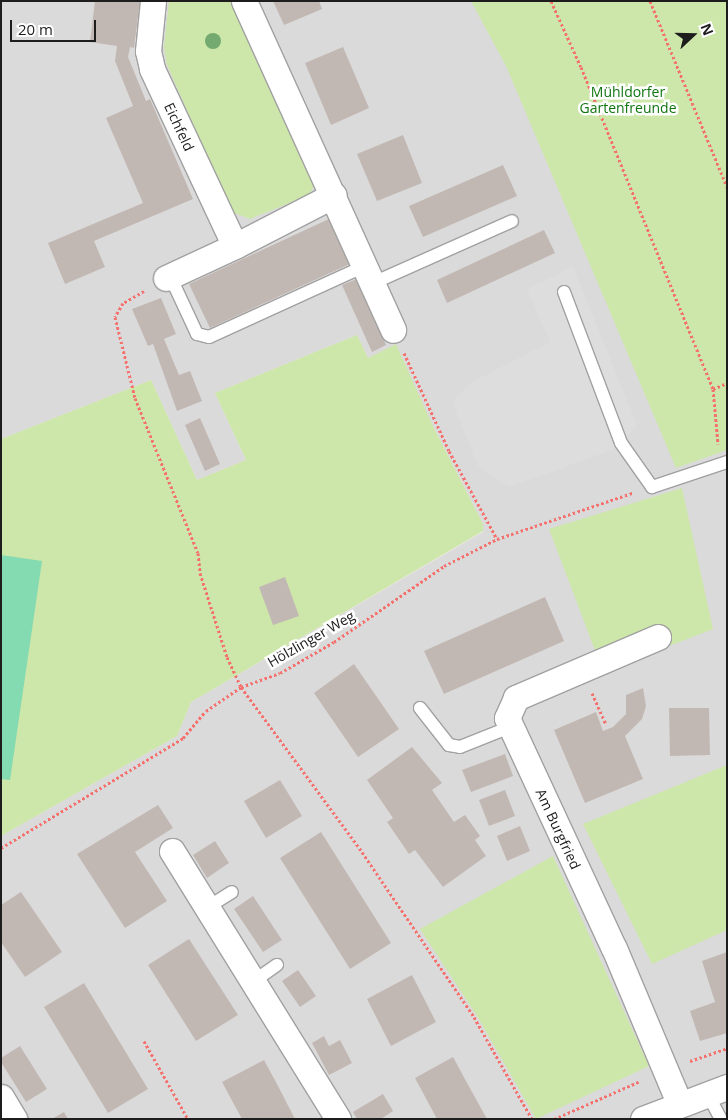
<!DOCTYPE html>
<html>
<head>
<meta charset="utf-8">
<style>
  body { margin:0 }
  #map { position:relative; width:728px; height:1120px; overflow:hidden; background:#eee9e3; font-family:"Open Sans",sans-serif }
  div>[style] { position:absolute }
  .residential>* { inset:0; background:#dbdada }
  .grass>* { inset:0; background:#cde6aa }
  .pitch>* { inset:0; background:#84dab1 }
  .parking>* { inset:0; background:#ddd }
  .building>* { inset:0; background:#c2b8b3 }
  .path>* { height:3px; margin-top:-1.5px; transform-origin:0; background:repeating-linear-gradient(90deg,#f4716e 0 2.5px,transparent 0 5px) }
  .roads { filter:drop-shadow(1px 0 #a1a1a1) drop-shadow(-1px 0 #a1a1a1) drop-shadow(0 1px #a1a1a1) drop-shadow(0 -1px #a1a1a1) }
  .service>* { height:12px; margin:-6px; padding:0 6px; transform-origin:6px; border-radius:6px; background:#fff }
  .minor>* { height:25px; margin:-12.5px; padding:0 12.5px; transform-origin:12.5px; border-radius:12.5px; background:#fff }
  .trees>* { width:16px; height:16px; margin:-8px; border-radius:50%; background:#74aa6f }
  span { translate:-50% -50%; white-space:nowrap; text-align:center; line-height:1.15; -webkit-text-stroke:5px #fff; paint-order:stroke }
  .park-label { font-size:14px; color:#107610 }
  .street-label { font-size:14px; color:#1d1d1d }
  .frame { position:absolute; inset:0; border:2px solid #1d1d1d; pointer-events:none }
  .north { position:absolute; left:668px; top:10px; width:50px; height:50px; -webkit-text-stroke:4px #fff; paint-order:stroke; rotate:69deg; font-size:14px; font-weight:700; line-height:20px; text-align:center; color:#1d1d1d }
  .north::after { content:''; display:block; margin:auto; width:18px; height:22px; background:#1d1d1d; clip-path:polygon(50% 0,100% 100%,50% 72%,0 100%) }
  .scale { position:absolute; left:10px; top:20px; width:86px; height:22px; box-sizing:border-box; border:2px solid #1d1d1d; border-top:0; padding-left:6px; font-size:15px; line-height:18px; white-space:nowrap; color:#1d1d1d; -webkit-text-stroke:4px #fff; paint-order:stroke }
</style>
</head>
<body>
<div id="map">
  <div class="residential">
    <i style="clip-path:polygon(1px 1px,727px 1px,727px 1119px,1px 1119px,1px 836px,177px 736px,191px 702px,483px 532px,483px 524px,433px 426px,368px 358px,357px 335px,215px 393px,246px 460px,197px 480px,151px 380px,1px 439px)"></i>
  </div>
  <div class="grass">
    <i style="clip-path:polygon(169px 1px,232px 1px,315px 184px,309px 195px,250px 219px,232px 212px,167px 65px,164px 47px)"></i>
    <i style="clip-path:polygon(471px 1px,727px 1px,727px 450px,676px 468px,506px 66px)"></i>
    <i style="clip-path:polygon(357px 335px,368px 358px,396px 344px,433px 426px,483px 524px,483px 531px,191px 702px,177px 736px,1px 836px,1px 439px,151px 380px,197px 480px,246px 460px,215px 393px)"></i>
    <i style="clip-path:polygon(682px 488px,713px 629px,664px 648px,656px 629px,596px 653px,549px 529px)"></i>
    <i style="clip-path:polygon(727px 765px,727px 930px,652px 964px,583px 824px)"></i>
    <i style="clip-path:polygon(553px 856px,649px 1066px,536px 1119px,477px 1016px,420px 929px)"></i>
  </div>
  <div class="pitch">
    <i style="clip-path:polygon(1px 555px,42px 561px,10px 780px,1px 779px)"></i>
  </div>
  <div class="parking">
    <i style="clip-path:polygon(573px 267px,637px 425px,617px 448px,510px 487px,478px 466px,452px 401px,472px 382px,550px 342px,527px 289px)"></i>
  </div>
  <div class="building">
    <i style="clip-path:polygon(95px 1px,140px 1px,134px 48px,130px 47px,128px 57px,146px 101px,150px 99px,193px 199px,94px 241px,105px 267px,65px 284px,48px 243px,143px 203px,106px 118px,133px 106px,115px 61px,117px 46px,90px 42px)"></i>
    <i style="clip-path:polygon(273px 1px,319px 1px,322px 9px,284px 25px)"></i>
    <i style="clip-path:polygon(343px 47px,369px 108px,331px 125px,305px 63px)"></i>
    <i style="clip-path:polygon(403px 135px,422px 183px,377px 201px,357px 154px)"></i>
    <i style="clip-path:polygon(503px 165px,517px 196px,423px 237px,409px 206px)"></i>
    <i style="clip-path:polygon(331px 218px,352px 263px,210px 328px,189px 284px)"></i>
    <i style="clip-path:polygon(544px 230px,555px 253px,447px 303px,437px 280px)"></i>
    <i style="clip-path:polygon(357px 279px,386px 345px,372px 352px,342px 285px)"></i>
    <i style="clip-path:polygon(161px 298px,176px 334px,164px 339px,179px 375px,190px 371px,202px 401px,177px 411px,153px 344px,148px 346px,132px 309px)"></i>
    <i style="clip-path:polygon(200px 418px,220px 464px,205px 471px,185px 425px)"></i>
    <i style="clip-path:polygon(285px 577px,299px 616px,273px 625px,259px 587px)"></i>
    <i style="clip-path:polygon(545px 597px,564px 641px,444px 694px,424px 651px)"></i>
    <i style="clip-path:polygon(354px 664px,399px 729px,358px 757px,314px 693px)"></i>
    <i style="clip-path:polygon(643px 688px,646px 706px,642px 719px,625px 736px,643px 779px,585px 803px,554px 730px,596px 712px,603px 731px,613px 727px,626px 714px,626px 695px)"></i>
    <i style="clip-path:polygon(669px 708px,709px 708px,710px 755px,670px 756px)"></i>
    <i style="clip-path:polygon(412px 747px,442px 783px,432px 790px,454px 822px,465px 815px,480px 836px,475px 840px,486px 856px,443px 887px,415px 850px,409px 854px,387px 822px,393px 818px,367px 780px)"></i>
    <i style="clip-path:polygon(505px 754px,513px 776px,471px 792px,462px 770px)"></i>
    <i style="clip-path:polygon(280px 780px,302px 816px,266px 838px,244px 801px)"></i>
    <i style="clip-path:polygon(505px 790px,515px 816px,489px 826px,479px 800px)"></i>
    <i style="clip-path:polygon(158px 805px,173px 828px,135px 852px,167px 901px,125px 928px,77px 854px)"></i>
    <i style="clip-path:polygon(520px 826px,530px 851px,507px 861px,497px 836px)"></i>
    <i style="clip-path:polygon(321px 832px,391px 943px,350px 969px,280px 858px)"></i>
    <i style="clip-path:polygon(215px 841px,229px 863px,207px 878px,193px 855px)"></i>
    <i style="clip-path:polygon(21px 892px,62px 952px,25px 977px,1px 942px,1px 905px)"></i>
    <i style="clip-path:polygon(253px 896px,282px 940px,263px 952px,234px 909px)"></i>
    <i style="clip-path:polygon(189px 939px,238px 1015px,196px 1041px,148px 965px)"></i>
    <i style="clip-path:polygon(727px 952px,727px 1033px,700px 1041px,690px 1011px,715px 1002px,702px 961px)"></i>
    <i style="clip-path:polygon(298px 970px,316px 996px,300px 1007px,282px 981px)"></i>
    <i style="clip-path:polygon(412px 975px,436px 1022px,391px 1046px,367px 999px)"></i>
    <i style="clip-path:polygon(84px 983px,148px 1089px,108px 1113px,44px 1007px)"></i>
    <i style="clip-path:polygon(324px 1036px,329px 1046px,340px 1040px,352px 1063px,329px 1075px,312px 1043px)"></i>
    <i style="clip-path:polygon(20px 1046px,47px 1089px,26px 1102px,1px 1062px,1px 1058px)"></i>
    <i style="clip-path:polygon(453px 1057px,466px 1081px,487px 1119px,437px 1119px,415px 1078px)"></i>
    <i style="clip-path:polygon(264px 1060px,278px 1086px,295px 1119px,242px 1119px,236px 1108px,222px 1082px)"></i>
    <i style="clip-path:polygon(383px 1094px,393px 1111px,381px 1119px,357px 1119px,353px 1112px)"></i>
    <i style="clip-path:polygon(64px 1112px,68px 1119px,52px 1119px)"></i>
  </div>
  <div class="path">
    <i style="left:551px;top:1px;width:72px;rotate:65.6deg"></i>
    <i style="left:581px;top:67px;width:348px;rotate:67.7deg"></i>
    <i style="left:713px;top:389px;width:55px;rotate:84.8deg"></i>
    <i style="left:650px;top:1px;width:201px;rotate:67.5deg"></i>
    <i style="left:144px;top:291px;width:24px;rotate:150deg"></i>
    <i style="left:123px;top:303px;width:16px;rotate:120deg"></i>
    <i style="left:115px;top:317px;width:83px;rotate:76.1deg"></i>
    <i style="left:135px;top:398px;width:167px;rotate:67.9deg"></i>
    <i style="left:198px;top:553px;width:20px;rotate:84deg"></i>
    <i style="left:200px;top:573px;width:88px;rotate:72.2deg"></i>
    <i style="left:227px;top:657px;width:33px;rotate:65deg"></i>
    <i style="left:241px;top:687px;width:205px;rotate:53.7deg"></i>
    <i style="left:362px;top:852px;width:199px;rotate:55.8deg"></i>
    <i style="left:474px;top:1017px;width:117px;rotate:60.4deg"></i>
    <i style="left:404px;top:353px;width:108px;rotate:65.3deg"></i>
    <i style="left:449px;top:451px;width:100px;rotate:61.4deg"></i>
    <i style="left:713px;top:389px;width:15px;rotate:-23deg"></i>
    <i style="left:592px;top:693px;width:35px;rotate:66deg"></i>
    <i style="left:1px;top:848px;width:213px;rotate:-31.1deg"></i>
    <i style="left:183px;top:738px;width:35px;rotate:-50deg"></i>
    <i style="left:206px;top:711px;width:42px;rotate:-34.4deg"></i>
    <i style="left:241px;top:687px;width:41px;rotate:-19.7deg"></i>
    <i style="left:280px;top:673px;width:62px;rotate:-29.9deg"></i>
    <i style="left:334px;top:642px;width:134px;rotate:-34.6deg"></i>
    <i style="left:444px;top:566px;width:59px;rotate:-27deg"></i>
    <i style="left:497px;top:539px;width:143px;rotate:-18.8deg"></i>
    <i style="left:144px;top:1041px;width:90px;rotate:60.6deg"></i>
    <i style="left:690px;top:1061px;width:39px;rotate:-19deg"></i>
    <i style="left:554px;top:1119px;width:94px;rotate:-23.8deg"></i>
  </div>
  <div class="roads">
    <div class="service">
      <i style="left:170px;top:276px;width:64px;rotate:65deg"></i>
      <i style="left:197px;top:334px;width:12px;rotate:14deg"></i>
      <i style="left:209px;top:337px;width:171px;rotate:-24.5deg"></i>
      <i style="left:373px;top:283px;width:152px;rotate:-24deg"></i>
      <i style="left:564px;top:292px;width:161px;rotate:69.3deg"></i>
      <i style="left:621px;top:443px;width:54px;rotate:54.8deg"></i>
      <i style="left:652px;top:487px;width:79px;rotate:-18.4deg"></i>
      <i style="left:420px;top:708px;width:47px;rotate:51.9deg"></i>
      <i style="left:449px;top:745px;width:11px;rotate:10deg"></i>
      <i style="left:460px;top:747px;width:54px;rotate:-21.8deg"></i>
      <i style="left:208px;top:907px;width:28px;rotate:-32deg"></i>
      <i style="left:254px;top:981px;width:28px;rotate:-35deg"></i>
      <i style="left:707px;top:1093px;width:30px;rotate:62deg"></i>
    </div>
    <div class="minor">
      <i style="left:153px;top:1px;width:50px;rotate:95.7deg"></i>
      <i style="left:148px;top:51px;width:18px;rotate:77deg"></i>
      <i style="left:152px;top:69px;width:195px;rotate:64.9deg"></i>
      <i style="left:235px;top:246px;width:111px;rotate:-27.3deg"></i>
      <i style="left:244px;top:1px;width:361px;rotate:65.6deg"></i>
      <i style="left:166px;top:278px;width:76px;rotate:-24.9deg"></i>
      <i style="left:658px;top:637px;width:155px;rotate:156.8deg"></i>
      <i style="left:516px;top:698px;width:22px;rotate:114deg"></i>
      <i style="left:507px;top:718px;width:254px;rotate:65.1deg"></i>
      <i style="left:614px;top:948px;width:168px;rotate:67.2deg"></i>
      <i style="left:172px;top:851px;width:315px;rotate:58.2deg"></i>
      <i style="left:1px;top:1097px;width:26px;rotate:59deg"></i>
      <i style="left:643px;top:1119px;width:90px;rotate:-20.9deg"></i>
    </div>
  </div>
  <div class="trees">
    <i style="left:213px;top:41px"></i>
  </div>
  <div class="park-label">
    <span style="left:628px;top:100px">Mühldorfer<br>Gartenfreunde</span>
  </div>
  <div class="street-label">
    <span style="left:179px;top:127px;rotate:65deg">Eichfeld</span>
    <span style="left:311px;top:639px;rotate:-30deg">Hölzlinger Weg</span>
    <span style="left:558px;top:829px;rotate:65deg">Am Burgfried</span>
  </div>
  <div class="frame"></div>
  <div class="north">N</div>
  <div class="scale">20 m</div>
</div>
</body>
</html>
